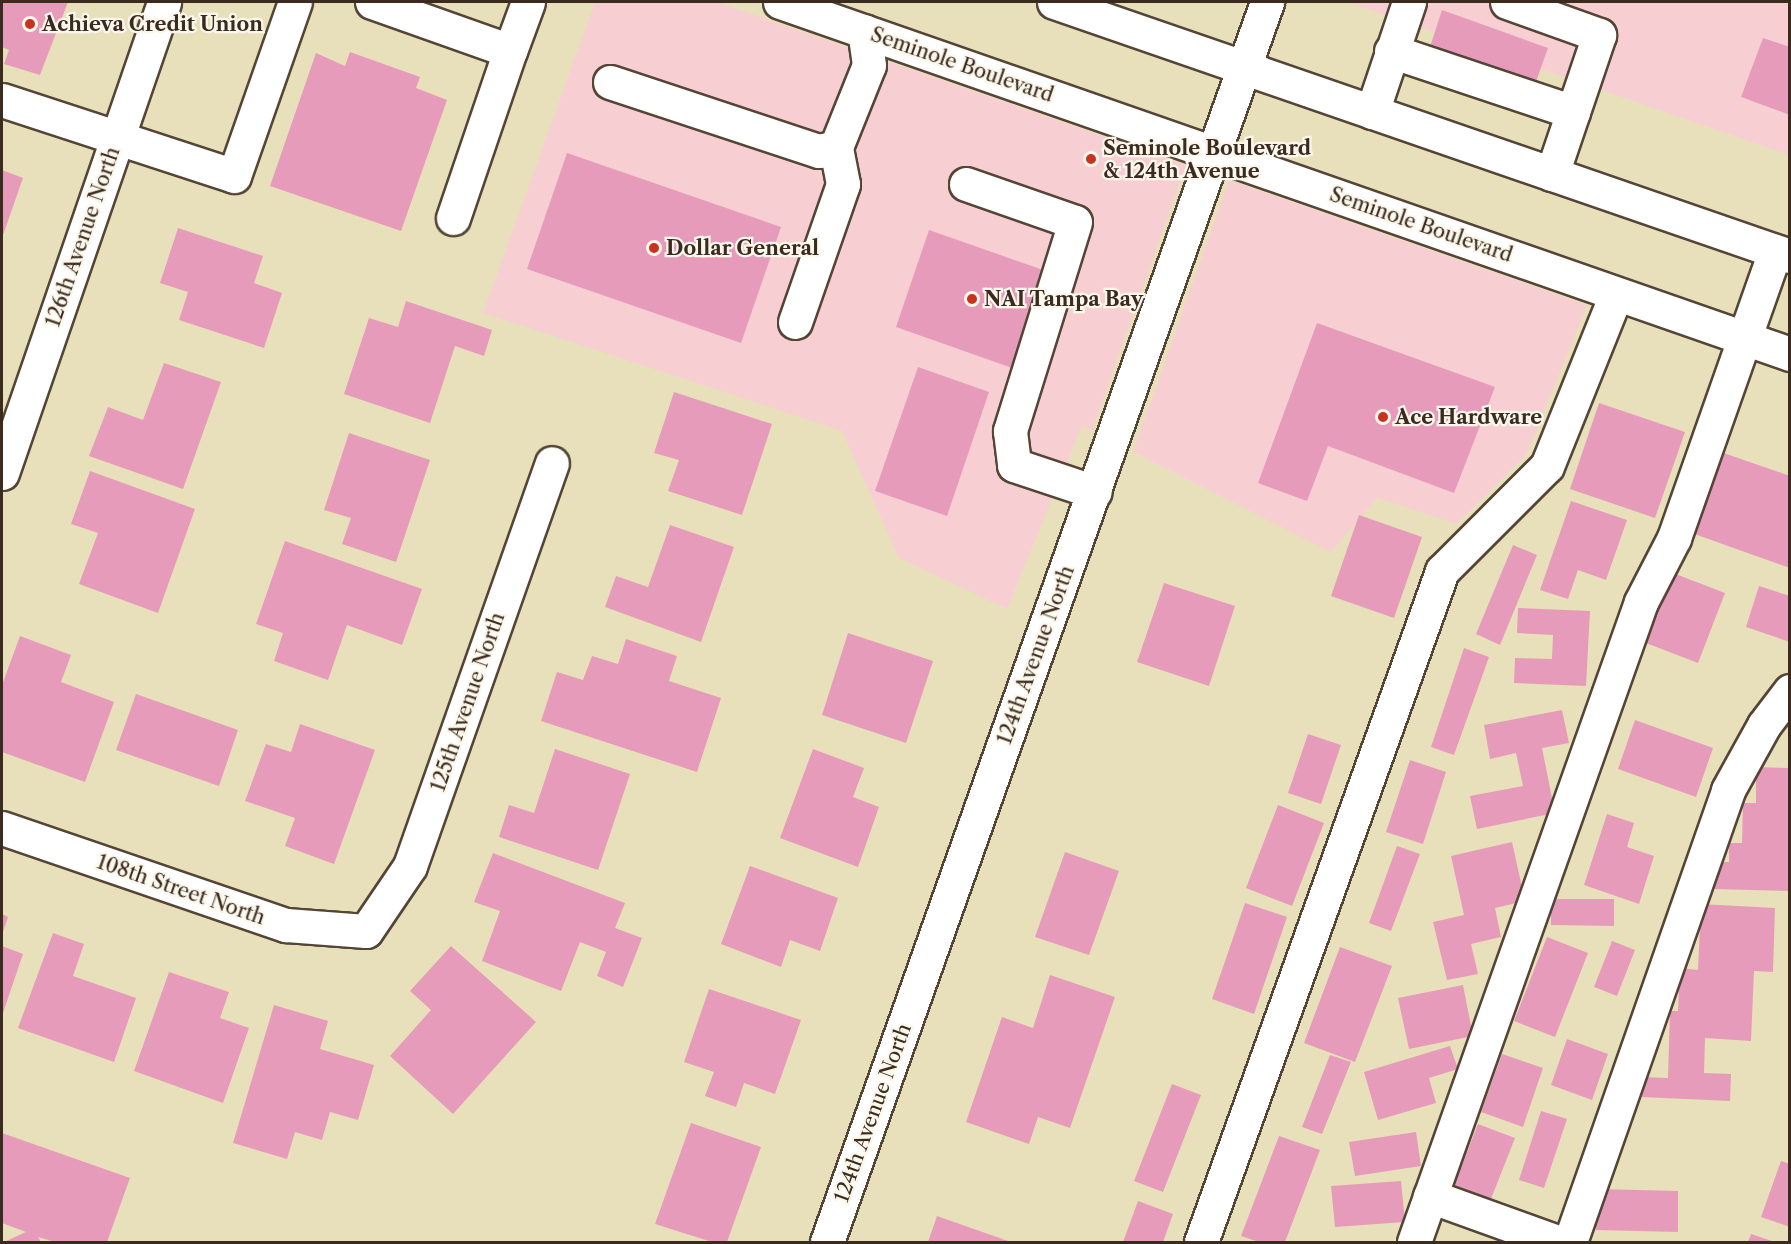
<!DOCTYPE html>
<html>
<head>
<meta charset="utf-8">
<style>
  body { margin:0 }
  #map { position:relative; width:1791px; height:1244px; overflow:hidden; background:#e8e0bb; font-family:"Libre Caslon Text",serif }
  div>[style] { position:absolute }
  .built>* { inset:0; background:#f7cfd3 }
  .building>* { inset:0; background:#e79bbb }
  .roads { filter:drop-shadow(2px 0 #554536) drop-shadow(-2px 0 #554536) drop-shadow(0 2px #554536) drop-shadow(0 -2px #554536) }
  .minor>* { height:33px; margin:-16.5px; padding:0 16.5px; transform-origin:16.5px; border-radius:16.5px; background:#fff }
  .major>* { height:33px; margin:-16.5px; padding:0 16.5px; transform-origin:16.5px; border-radius:16.5px; background:#fff }
  .dots>* { width:16px; height:16px; translate:-50% -50%; box-sizing:border-box; border:3px solid #fbf7ec; border-radius:50% }
  span { translate:-50% -50%; white-space:nowrap; text-align:center; line-height:1.15; -webkit-text-stroke:4.5px #fbf7ec; paint-order:stroke }
  .poi-label { font-size:20px; color:#3b2a1e; font-weight:700 }
  .left { translate:0 -50%; text-align:left }
  .street-label { font-size:20px; color:#3b2a1e }
  .frame { position:absolute; inset:0; border:3px solid #3b2a1e; pointer-events:none }
</style>
</head>
<body>
<div id="map">
  <div class="built">
    <i style="clip-path:polygon(595px 2px,717px 2px,1186px 165px,1092px 431px,1082px 426px,1007px 609px,899px 558px,842px 431px,483px 313px)"></i>
    <i style="clip-path:polygon(1347px 2px,1789px 2px,1789px 155px)"></i>
    <i style="clip-path:polygon(1229px 180px,1587px 305px,1527px 454px,1457px 524px,1377px 498px,1331px 552px,1133px 452px)"></i>
  </div>
  <div class="building">
    <i style="clip-path:polygon(2px 2px,68px 2px,40px 75px,4px 64px,9px 50px,2px 47px)"></i>
    <i style="clip-path:polygon(1442px 10px,1548px 48px,1533px 90px,1428px 53px)"></i>
    <i style="clip-path:polygon(1763px 38px,1790px 47px,1790px 115px,1741px 97px)"></i>
    <i style="clip-path:polygon(350px 52px,420px 77px,416px 88px,447px 100px,401px 231px,270px 186px,316px 53px,345px 66px)"></i>
    <i style="clip-path:polygon(567px 153px,781px 227px,741px 343px,527px 269px)"></i>
    <i style="clip-path:polygon(2px 170px,23px 178px,2px 238px)"></i>
    <i style="clip-path:polygon(178px 228px,263px 256px,254px 283px,282px 293px,264px 348px,179px 320px,188px 292px,160px 283px)"></i>
    <i style="clip-path:polygon(929px 230px,1049px 272px,1015px 369px,896px 327px)"></i>
    <i style="clip-path:polygon(406px 301px,492px 330px,484px 356px,455px 346px,430px 423px,344px 394px,369px 318px,398px 327px)"></i>
    <i style="clip-path:polygon(1317px 323px,1495px 387px,1454px 493px,1328px 446px,1307px 501px,1258px 483px)"></i>
    <i style="clip-path:polygon(164px 363px,221px 382px,183px 489px,89px 456px,108px 407px,143px 420px)"></i>
    <i style="clip-path:polygon(918px 367px,989px 392px,947px 516px,875px 491px)"></i>
    <i style="clip-path:polygon(674px 392px,772px 424px,742px 515px,668px 491px,679px 460px,654px 453px)"></i>
    <i style="clip-path:polygon(1599px 403px,1685px 432px,1655px 518px,1570px 489px)"></i>
    <i style="clip-path:polygon(349px 433px,430px 460px,396px 562px,342px 544px,351px 518px,324px 510px)"></i>
    <i style="clip-path:polygon(1715px 450px,1790px 476px,1790px 568px,1686px 531px)"></i>
    <i style="clip-path:polygon(90px 471px,195px 509px,158px 613px,79px 584px,98px 533px,71px 524px)"></i>
    <i style="clip-path:polygon(1571px 501px,1627px 520px,1606px 580px,1578px 570px,1568px 599px,1540px 590px)"></i>
    <i style="clip-path:polygon(1359px 515px,1422px 537px,1394px 618px,1331px 596px)"></i>
    <i style="clip-path:polygon(670px 525px,734px 547px,701px 642px,605px 607px,616px 576px,648px 587px)"></i>
    <i style="clip-path:polygon(285px 541px,422px 589px,402px 645px,347px 625px,328px 680px,274px 661px,283px 633px,256px 624px)"></i>
    <i style="clip-path:polygon(1513px 545px,1537px 555px,1500px 645px,1476px 634px)"></i>
    <i style="clip-path:polygon(1673px 573px,1725px 593px,1698px 663px,1646px 643px)"></i>
    <i style="clip-path:polygon(1164px 583px,1235px 606px,1209px 686px,1137px 662px)"></i>
    <i style="clip-path:polygon(1759px 586px,1790px 596px,1790px 642px,1746px 627px)"></i>
    <i style="clip-path:polygon(1518px 608px,1590px 611px,1586px 686px,1514px 683px,1515px 658px,1552px 659px,1553px 635px,1517px 633px)"></i>
    <i style="clip-path:polygon(848px 633px,933px 661px,906px 743px,822px 715px)"></i>
    <i style="clip-path:polygon(20px 636px,71px 655px,61px 682px,114px 702px,85px 782px,2px 752px,2px 685px)"></i>
    <i style="clip-path:polygon(626px 639px,677px 656px,669px 681px,721px 698px,697px 772px,541px 721px,557px 672px,583px 680px,592px 656px,618px 664px)"></i>
    <i style="clip-path:polygon(1464px 648px,1489px 657px,1454px 755px,1431px 747px)"></i>
    <i style="clip-path:polygon(136px 694px,238px 730px,219px 786px,116px 750px)"></i>
    <i style="clip-path:polygon(1562px 710px,1569px 743px,1542px 748px,1555px 813px,1477px 829px,1470px 796px,1523px 786px,1516px 753px,1490px 759px,1484px 725px)"></i>
    <i style="clip-path:polygon(1635px 720px,1713px 748px,1696px 797px,1618px 769px)"></i>
    <i style="clip-path:polygon(300px 724px,375px 750px,334px 864px,285px 846px,295px 818px,245px 801px,266px 744px,291px 752px)"></i>
    <i style="clip-path:polygon(1308px 734px,1341px 745px,1321px 804px,1288px 793px)"></i>
    <i style="clip-path:polygon(555px 749px,630px 774px,598px 870px,499px 837px,509px 805px,534px 813px)"></i>
    <i style="clip-path:polygon(813px 749px,864px 768px,853px 797px,879px 807px,858px 867px,780px 838px)"></i>
    <i style="clip-path:polygon(1410px 760px,1446px 772px,1423px 844px,1386px 832px)"></i>
    <i style="clip-path:polygon(1756px 767px,1790px 768px,1790px 891px,1713px 889px,1714px 862px,1729px 862px,1729px 843px,1742px 843px,1743px 803px,1756px 803px)"></i>
    <i style="clip-path:polygon(1278px 805px,1324px 823px,1292px 906px,1246px 888px)"></i>
    <i style="clip-path:polygon(1607px 814px,1634px 823px,1627px 847px,1654px 856px,1639px 904px,1584px 885px)"></i>
    <i style="clip-path:polygon(1512px 842px,1525px 901px,1495px 908px,1501px 937px,1471px 944px,1478px 974px,1447px 980px,1433px 922px,1464px 915px,1451px 856px)"></i>
    <i style="clip-path:polygon(1397px 846px,1420px 854px,1391px 931px,1369px 923px)"></i>
    <i style="clip-path:polygon(1065px 852px,1119px 871px,1089px 955px,1035px 937px)"></i>
    <i style="clip-path:polygon(493px 853px,625px 903px,615px 928px,642px 938px,623px 987px,597px 976px,606px 952px,580px 942px,561px 991px,482px 961px,500px 911px,474px 902px)"></i>
    <i style="clip-path:polygon(750px 866px,838px 898px,820px 951px,790px 940px,781px 967px,721px 944px)"></i>
    <i style="clip-path:polygon(1551px 899px,1614px 899px,1614px 926px,1551px 925px)"></i>
    <i style="clip-path:polygon(1245px 903px,1287px 917px,1254px 1014px,1212px 999px)"></i>
    <i style="clip-path:polygon(1701px 904px,1775px 908px,1773px 972px,1754px 971px,1751px 1041px,1705px 1038px,1704px 1073px,1731px 1074px,1730px 1101px,1642px 1097px,1643px 1077px,1668px 1078px,1670px 1011px,1678px 1011px,1680px 968px,1698px 970px)"></i>
    <i style="clip-path:polygon(2px 914px,8px 917px,2px 935px)"></i>
    <i style="clip-path:polygon(53px 933px,84px 944px,73px 976px,136px 998px,114px 1062px,18px 1028px)"></i>
    <i style="clip-path:polygon(1547px 937px,1588px 953px,1555px 1037px,1514px 1021px)"></i>
    <i style="clip-path:polygon(1612px 941px,1635px 950px,1617px 996px,1594px 987px)"></i>
    <i style="clip-path:polygon(2px 946px,23px 954px,2px 1016px)"></i>
    <i style="clip-path:polygon(451px 946px,536px 1022px,453px 1114px,390px 1056px,431px 1010px,410px 991px)"></i>
    <i style="clip-path:polygon(1340px 947px,1392px 966px,1355px 1062px,1304px 1043px)"></i>
    <i style="clip-path:polygon(169px 972px,229px 992px,220px 1018px,249px 1028px,223px 1103px,134px 1071px)"></i>
    <i style="clip-path:polygon(1050px 975px,1115px 997px,1070px 1128px,1038px 1117px,1029px 1144px,966px 1122px,1002px 1017px,1033px 1028px)"></i>
    <i style="clip-path:polygon(1463px 985px,1473px 1036px,1409px 1049px,1398px 998px)"></i>
    <i style="clip-path:polygon(709px 989px,801px 1020px,775px 1094px,744px 1083px,736px 1107px,705px 1096px,714px 1072px,684px 1062px)"></i>
    <i style="clip-path:polygon(274px 1005px,328px 1021px,320px 1049px,374px 1065px,358px 1120px,330px 1112px,322px 1140px,295px 1132px,287px 1159px,233px 1143px)"></i>
    <i style="clip-path:polygon(1567px 1039px,1608px 1054px,1592px 1100px,1551px 1085px)"></i>
    <i style="clip-path:polygon(1450px 1046px,1458px 1069px,1429px 1078px,1436px 1103px,1378px 1120px,1364px 1072px)"></i>
    <i style="clip-path:polygon(1502px 1054px,1543px 1068px,1523px 1127px,1481px 1112px)"></i>
    <i style="clip-path:polygon(1330px 1055px,1351px 1062px,1322px 1134px,1302px 1127px)"></i>
    <i style="clip-path:polygon(1172px 1084px,1201px 1095px,1163px 1192px,1134px 1181px)"></i>
    <i style="clip-path:polygon(1541px 1111px,1567px 1119px,1544px 1188px,1519px 1180px)"></i>
    <i style="clip-path:polygon(691px 1123px,761px 1147px,727px 1242px,712px 1242px,655px 1224px)"></i>
    <i style="clip-path:polygon(1478px 1124px,1515px 1138px,1491px 1199px,1454px 1185px)"></i>
    <i style="clip-path:polygon(1416px 1132px,1421px 1166px,1355px 1176px,1349px 1142px)"></i>
    <i style="clip-path:polygon(2px 1133px,130px 1178px,107px 1242px,55px 1242px,38px 1237px,41px 1242px,4px 1242px,26px 1232px,2px 1223px)"></i>
    <i style="clip-path:polygon(1279px 1136px,1320px 1150px,1285px 1242px,1259px 1242px,1241px 1236px)"></i>
    <i style="clip-path:polygon(1781px 1161px,1790px 1164px,1790px 1227px,1761px 1217px)"></i>
    <i style="clip-path:polygon(1401px 1181px,1405px 1222px,1335px 1227px,1331px 1186px)"></i>
    <i style="clip-path:polygon(1597px 1189px,1678px 1191px,1678px 1232px,1596px 1230px)"></i>
    <i style="clip-path:polygon(1138px 1201px,1173px 1214px,1163px 1242px,1123px 1242px)"></i>
    <i style="clip-path:polygon(937px 1216px,1011px 1242px,928px 1242px)"></i>
    <i style="clip-path:polygon(1751px 1234px,1775px 1242px,1748px 1242px)"></i>
  </div>
  <div class="roads">
    <div class="minor">
      <i style="left:372px;top:2px;width:146px;rotate:19.5deg"></i>
      <i style="left:510px;top:51px;width:52px;rotate:-69.8deg"></i>
      <i style="left:1507px;top:2px;width:98px;rotate:19.7deg"></i>
      <i style="left:1599px;top:35px;width:147px;rotate:108.7deg"></i>
      <i style="left:1391px;top:51px;width:192px;rotate:18.5deg"></i>
      <i style="left:610px;top:82px;width:220px;rotate:18.3deg"></i>
      <i style="left:819px;top:151px;width:17px;rotate:-13deg"></i>
      <i style="left:836px;top:147px;width:88px;rotate:-68.1deg"></i>
      <i style="left:869px;top:65px;width:34px;rotate:-98deg"></i>
      <i style="left:2px;top:100px;width:244px;rotate:18.1deg"></i>
      <i style="left:234px;top:176px;width:184px;rotate:-70.7deg"></i>
      <i style="left:1372px;top:112px;width:116px;rotate:-71.4deg"></i>
      <i style="left:966px;top:184px;width:115px;rotate:19.2deg"></i>
      <i style="left:1075px;top:222px;width:219px;rotate:107.3deg"></i>
      <i style="left:1010px;top:431px;width:34px;rotate:83deg"></i>
      <i style="left:1014px;top:465px;width:85px;rotate:18.4deg"></i>
      <i style="left:453px;top:218px;width:176px;rotate:-71.2deg"></i>
      <i style="left:795px;top:322px;width:146px;rotate:-70.8deg"></i>
      <i style="left:843px;top:184px;width:38px;rotate:-101deg"></i>
      <i style="left:2px;top:473px;width:498px;rotate:-71deg"></i>
      <i style="left:2px;top:828px;width:300px;rotate:18.9deg"></i>
      <i style="left:286px;top:925px;width:80px;rotate:4.3deg"></i>
      <i style="left:366px;top:931px;width:78px;rotate:-55.9deg"></i>
      <i style="left:410px;top:866px;width:427px;rotate:-70.6deg"></i>
      <i style="left:1430px;top:1196px;width:136px;rotate:19.8deg"></i>
      <i style="left:827px;top:1242px;width:1316px;rotate:-70.46deg"></i>
      <i style="left:1201px;top:1242px;width:713px;rotate:-70.24deg"></i>
      <i style="left:1442px;top:571px;width:148px;rotate:-45deg"></i>
      <i style="left:1547px;top:466px;width:185px;rotate:-68.1deg"></i>
      <i style="left:1414px;top:1242px;width:679px;rotate:-70.47deg"></i>
      <i style="left:1641px;top:602px;width:72px;rotate:-62.7deg"></i>
      <i style="left:1674px;top:538px;width:304px;rotate:-70.6deg"></i>
      <i style="left:1570px;top:1242px;width:479px;rotate:-70.7deg"></i>
      <i style="left:1728px;top:790px;width:74px;rotate:-61deg"></i>
      <i style="left:1764px;top:725px;width:43px;rotate:-52.6deg"></i>
    </div>
    <div class="major">
      <i style="left:780px;top:2px;width:1070px;rotate:19.21deg"></i>
      <i style="left:1054px;top:2px;width:779px;rotate:19.04deg"></i>
    </div>
  </div>
  <div class="dots">
    <i style="left:30px;top:24px;background:#c8321e"></i>
    <i style="left:1091px;top:159px;background:#c8321e"></i>
    <i style="left:654px;top:248px;background:#c8321e"></i>
    <i style="left:972px;top:299px;background:#c8321e"></i>
    <i style="left:1383px;top:417px;background:#c8321e"></i>
  </div>
  <div class="poi-label">
    <span class="left" style="left:42px;top:24px">Achieva Credit Union</span>
    <span class="left" style="left:1103px;top:160px">Seminole Boulevard<br>&amp; 124th Avenue</span>
    <span class="left" style="left:666px;top:248px">Dollar General</span>
    <span class="left" style="left:984px;top:299px">NAI Tampa Bay</span>
    <span class="left" style="left:1395px;top:417px">Ace Hardware</span>
  </div>
  <div class="street-label">
    <span style="left:962px;top:65px;rotate:19deg">Seminole Boulevard</span>
    <span style="left:1421px;top:225px;rotate:19deg">Seminole Boulevard</span>
    <span style="left:83px;top:237px;rotate:-71deg">126th Avenue North</span>
    <span style="left:1036px;top:655px;rotate:-70deg">124th Avenue North</span>
    <span style="left:468px;top:702px;rotate:-71deg">125th Avenue North</span>
    <span style="left:181px;top:890px;rotate:19deg">108th Street North</span>
    <span style="left:873px;top:1113px;rotate:-70deg">124th Avenue North</span>
  </div>
  <div class="frame"></div>
</div>
</body>
</html>
